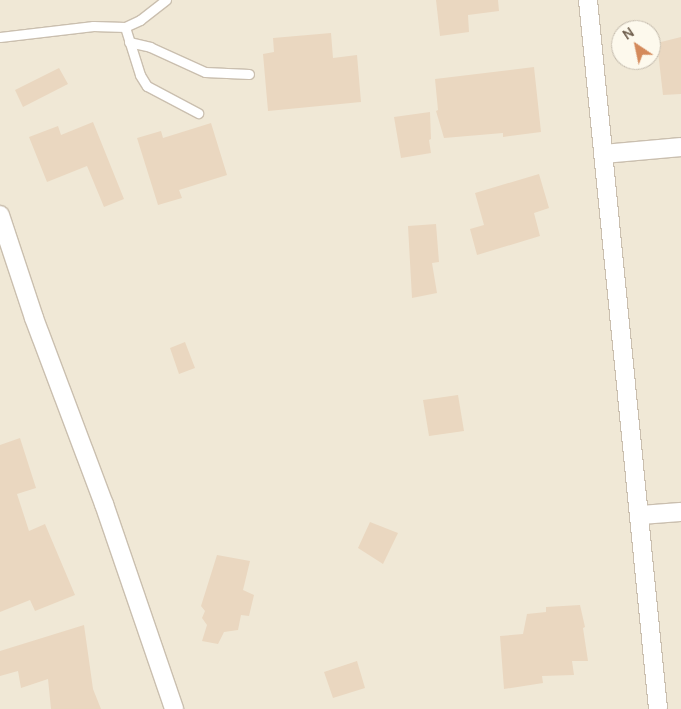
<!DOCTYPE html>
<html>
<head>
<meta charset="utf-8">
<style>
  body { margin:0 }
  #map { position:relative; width:681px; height:709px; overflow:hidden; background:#faf5e7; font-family:Manrope,sans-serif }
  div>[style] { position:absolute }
  .residential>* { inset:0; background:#f0e8d6 }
  .building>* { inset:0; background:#ead7c0 }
  .roads { filter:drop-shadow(1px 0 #cabfaf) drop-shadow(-1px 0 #cabfaf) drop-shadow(0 1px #cabfaf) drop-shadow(0 -1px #cabfaf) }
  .lane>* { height:9px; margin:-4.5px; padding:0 4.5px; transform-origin:4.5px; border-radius:4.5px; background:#fff }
  .street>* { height:18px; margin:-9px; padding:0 9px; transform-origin:9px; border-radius:9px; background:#fff }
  span { translate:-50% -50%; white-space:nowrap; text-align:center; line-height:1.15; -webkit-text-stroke:4.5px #fdf9ed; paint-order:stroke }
  .north { position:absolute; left:611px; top:20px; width:50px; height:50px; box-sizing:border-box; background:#fdf9ed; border:1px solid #c5bcae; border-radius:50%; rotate:326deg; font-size:14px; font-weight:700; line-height:20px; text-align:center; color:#70604f }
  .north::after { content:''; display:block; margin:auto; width:18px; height:22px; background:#d48a5b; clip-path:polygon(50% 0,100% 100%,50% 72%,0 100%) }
</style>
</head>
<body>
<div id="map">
  <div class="residential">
    <i style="clip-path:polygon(evenodd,0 0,681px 0,681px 709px,0 709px,0 0,621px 30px,651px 30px,651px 60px,621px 60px,621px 30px)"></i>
  </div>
  <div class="building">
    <i style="clip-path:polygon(436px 0,498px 0,499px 11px,468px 15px,469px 32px,440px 36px)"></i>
    <i style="clip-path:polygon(331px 33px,333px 58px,357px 55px,361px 102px,268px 111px,263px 54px,274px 52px,273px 38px)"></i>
    <i style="clip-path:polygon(681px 37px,681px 94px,663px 95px,657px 43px)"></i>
    <i style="clip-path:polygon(534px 67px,541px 132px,503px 137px,503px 133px,444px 138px,436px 111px,438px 110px,435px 79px)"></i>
    <i style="clip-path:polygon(59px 68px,68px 84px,23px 107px,15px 90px)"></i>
    <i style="clip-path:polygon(430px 112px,431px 139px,429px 140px,431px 153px,401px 158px,394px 117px)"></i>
    <i style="clip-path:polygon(93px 122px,124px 199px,104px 207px,87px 166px,47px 182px,29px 137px,58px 126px,61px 135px)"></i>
    <i style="clip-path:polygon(211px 123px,227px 175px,179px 190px,182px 198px,158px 205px,137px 138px,161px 131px,163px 138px)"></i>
    <i style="clip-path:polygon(539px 174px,549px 208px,534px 213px,540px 236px,477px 255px,470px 229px,484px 225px,475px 193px)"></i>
    <i style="clip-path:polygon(436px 224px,439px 262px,432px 263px,437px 293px,412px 298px,408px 226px)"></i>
    <i style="clip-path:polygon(185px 342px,195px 368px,179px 374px,170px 348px)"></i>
    <i style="clip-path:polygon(458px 395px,464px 431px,429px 436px,423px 400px)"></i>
    <i style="clip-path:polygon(20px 438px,36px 488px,17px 494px,29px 531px,45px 524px,75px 595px,35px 611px,30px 600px,0 612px,0 445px)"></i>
    <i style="clip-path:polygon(370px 522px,398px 533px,383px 564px,358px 548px)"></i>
    <i style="clip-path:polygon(217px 555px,250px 561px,243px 590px,254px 595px,249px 616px,241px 615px,238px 630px,224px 632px,218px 644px,202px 641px,207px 625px,202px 618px,205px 611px,201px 606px)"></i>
    <i style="clip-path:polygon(580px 605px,585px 627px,583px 628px,588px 661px,572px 661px,574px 675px,542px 676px,543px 683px,504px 689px,500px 636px,523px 634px,527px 614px,546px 612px,546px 607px)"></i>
    <i style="clip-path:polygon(84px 625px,93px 689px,101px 709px,51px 709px,48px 679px,21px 688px,18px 671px,0 676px,0 651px)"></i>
    <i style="clip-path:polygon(357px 661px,365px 688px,333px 698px,324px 672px)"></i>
  </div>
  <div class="roads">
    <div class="lane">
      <i style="left:125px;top:27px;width:50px;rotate:72.6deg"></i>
      <i style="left:140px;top:75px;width:13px;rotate:58deg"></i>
      <i style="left:147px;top:86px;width:58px;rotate:27.9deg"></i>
      <i style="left:0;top:37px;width:94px;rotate:-6.7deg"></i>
      <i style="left:93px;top:26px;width:32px;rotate:2deg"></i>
      <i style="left:125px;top:27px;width:17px;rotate:-25deg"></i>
      <i style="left:140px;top:20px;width:33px;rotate:-38deg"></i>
      <i style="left:129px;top:42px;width:22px;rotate:13deg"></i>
      <i style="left:150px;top:47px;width:60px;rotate:24.4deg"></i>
      <i style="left:205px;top:72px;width:44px;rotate:2.6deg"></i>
    </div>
    <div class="street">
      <i style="left:588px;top:0;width:712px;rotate:84.36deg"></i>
      <i style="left:604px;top:154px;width:77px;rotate:-5.2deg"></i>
      <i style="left:0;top:215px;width:108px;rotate:71.7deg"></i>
      <i style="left:34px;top:318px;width:199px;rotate:69.4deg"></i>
      <i style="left:104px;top:504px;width:217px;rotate:71.1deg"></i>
      <i style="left:640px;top:515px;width:41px;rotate:-4.2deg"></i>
    </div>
  </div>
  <div class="north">N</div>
</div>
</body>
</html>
